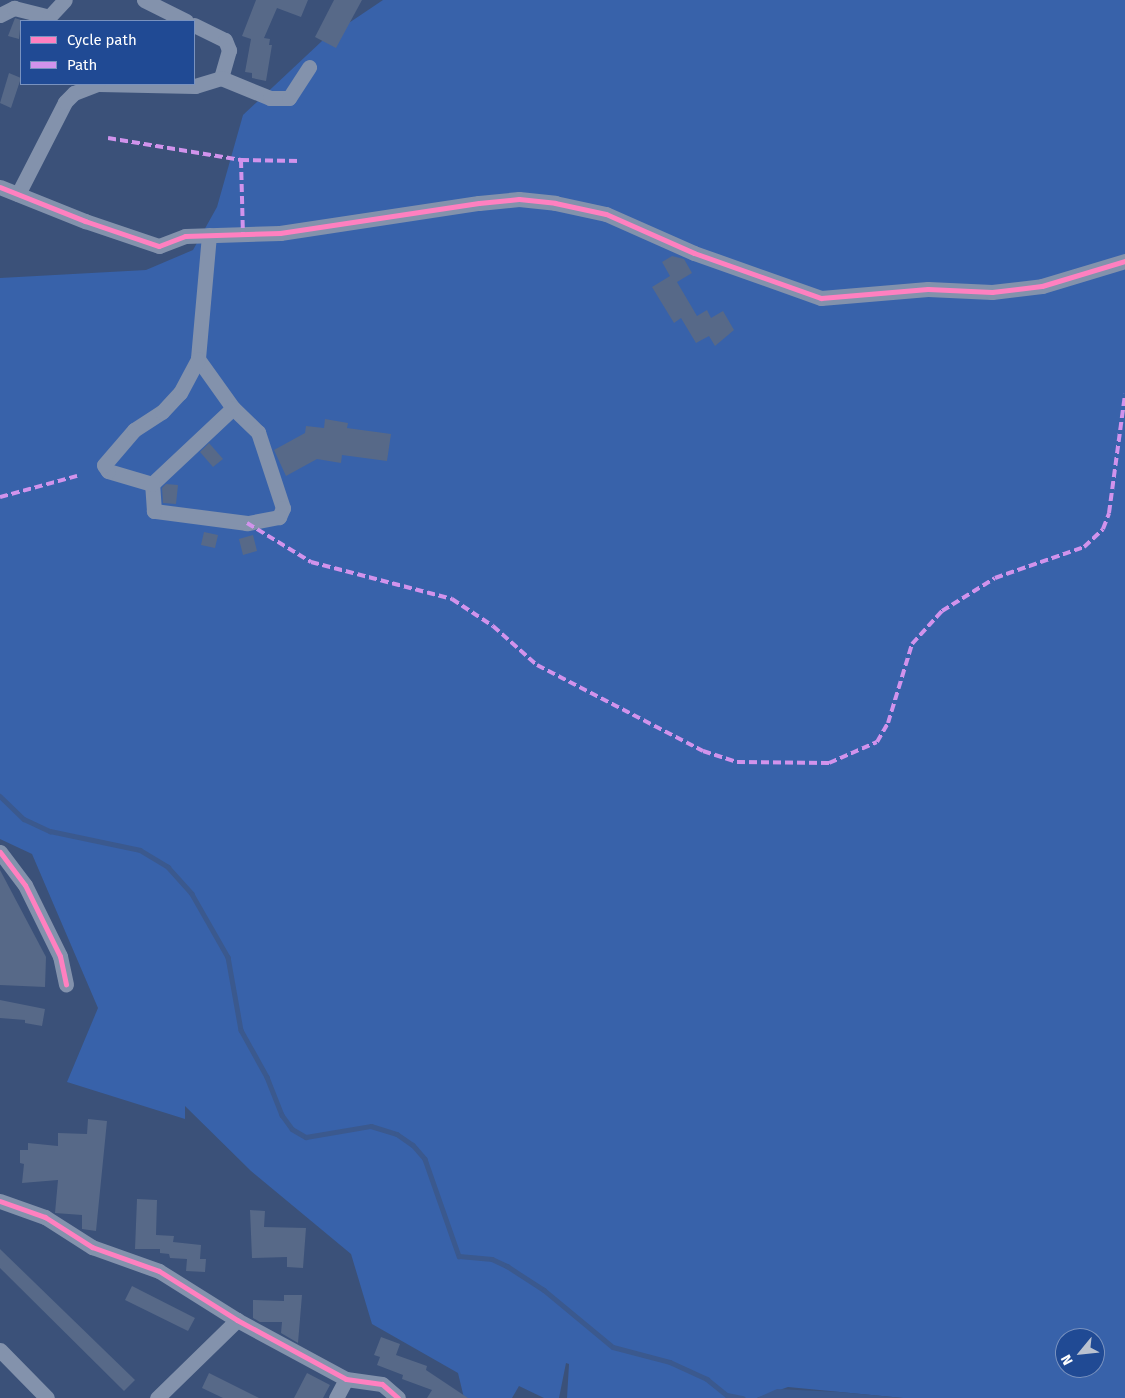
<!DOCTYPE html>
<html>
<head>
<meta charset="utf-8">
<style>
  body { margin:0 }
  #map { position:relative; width:1125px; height:1398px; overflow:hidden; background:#3b5179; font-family:"Fira Sans",sans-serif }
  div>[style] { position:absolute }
  .green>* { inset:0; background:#3862aa }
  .water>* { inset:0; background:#3b598e }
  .stream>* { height:4.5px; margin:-2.25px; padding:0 2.25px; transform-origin:2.25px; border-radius:2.25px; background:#3b598e }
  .building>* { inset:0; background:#576988 }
  .minor>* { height:15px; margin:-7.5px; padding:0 7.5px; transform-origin:7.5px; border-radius:7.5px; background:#8392ac }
  .quiet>* { height:4px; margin-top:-2px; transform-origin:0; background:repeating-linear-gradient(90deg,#d193ec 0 8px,transparent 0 12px) }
  .cycleway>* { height:5px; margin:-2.5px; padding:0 2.5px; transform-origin:2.5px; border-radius:2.5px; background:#ff80c0 }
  span { translate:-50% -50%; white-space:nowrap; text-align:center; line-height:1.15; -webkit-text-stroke:4px #204a94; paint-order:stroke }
  .legend { position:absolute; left:20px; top:20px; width:175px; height:65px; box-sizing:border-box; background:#204a94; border:1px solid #7992bf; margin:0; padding:6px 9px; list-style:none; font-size:15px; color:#fff }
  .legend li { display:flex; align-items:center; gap:10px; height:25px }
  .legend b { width:25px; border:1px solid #7992bf }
  .north { position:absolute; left:1055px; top:1328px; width:50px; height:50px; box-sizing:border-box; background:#204a94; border:1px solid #7992bf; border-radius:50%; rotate:242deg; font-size:14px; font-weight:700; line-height:20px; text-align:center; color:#fff }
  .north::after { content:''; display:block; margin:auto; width:18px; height:22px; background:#bac2d0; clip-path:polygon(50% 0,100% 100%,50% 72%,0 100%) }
</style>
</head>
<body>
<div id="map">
  <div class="green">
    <i style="clip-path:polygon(evenodd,383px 0,1125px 0,1125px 1398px,903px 1398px,788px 1387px,757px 1398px,567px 1398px,569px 1364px,566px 1363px,559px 1398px,544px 1398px,519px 1386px,512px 1398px,464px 1398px,458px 1373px,372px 1324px,351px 1254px,251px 1171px,185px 1106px,185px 1119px,67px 1082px,98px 1008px,32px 854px,0 839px,0 278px,146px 270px,193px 250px,217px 207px,243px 115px,322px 41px,383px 0,1065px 1338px,1095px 1338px,1095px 1368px,1065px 1368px,1065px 1338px)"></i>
  </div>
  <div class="water">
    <i style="clip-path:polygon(777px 1389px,839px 1392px,903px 1398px,757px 1398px)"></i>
  </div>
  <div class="stream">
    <i style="left:0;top:796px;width:33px;rotate:44deg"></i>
    <i style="left:24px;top:819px;width:29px;rotate:25deg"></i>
    <i style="left:50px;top:831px;width:92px;rotate:11.9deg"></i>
    <i style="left:140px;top:850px;width:33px;rotate:31deg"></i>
    <i style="left:168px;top:867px;width:36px;rotate:48deg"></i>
    <i style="left:192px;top:894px;width:73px;rotate:60.3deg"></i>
    <i style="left:228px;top:957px;width:74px;rotate:79.9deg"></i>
    <i style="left:241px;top:1030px;width:54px;rotate:61deg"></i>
    <i style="left:267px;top:1077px;width:41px;rotate:68.5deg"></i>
    <i style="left:282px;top:1115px;width:17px;rotate:54deg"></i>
    <i style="left:292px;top:1129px;width:16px;rotate:30deg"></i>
    <i style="left:306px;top:1137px;width:66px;rotate:-9.6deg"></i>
    <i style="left:371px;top:1126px;width:27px;rotate:17deg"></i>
    <i style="left:397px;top:1134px;width:19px;rotate:35deg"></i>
    <i style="left:413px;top:1145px;width:18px;rotate:49deg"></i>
    <i style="left:425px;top:1159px;width:103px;rotate:70.7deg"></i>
    <i style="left:459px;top:1256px;width:33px;rotate:5deg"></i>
    <i style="left:492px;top:1259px;width:17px;rotate:25deg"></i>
    <i style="left:507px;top:1266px;width:44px;rotate:33deg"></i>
    <i style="left:544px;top:1290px;width:89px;rotate:39.6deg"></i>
    <i style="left:613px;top:1347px;width:59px;rotate:14.7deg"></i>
    <i style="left:670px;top:1362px;width:41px;rotate:24.7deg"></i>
    <i style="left:707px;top:1379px;width:26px;rotate:39deg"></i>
    <i style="left:727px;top:1395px;width:16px;rotate:11deg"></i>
  </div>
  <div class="building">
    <i style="clip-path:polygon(256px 0,308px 0,301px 17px,277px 8px,264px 38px,270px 39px,269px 45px,272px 45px,266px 81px,252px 78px,252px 73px,245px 72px,251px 39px,242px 36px)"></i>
    <i style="clip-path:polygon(334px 0,362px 0,336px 48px,315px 37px)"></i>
    <i style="clip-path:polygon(15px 18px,21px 20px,19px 39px,8px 36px)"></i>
    <i style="clip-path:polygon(9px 73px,21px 78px,11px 108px,0 103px)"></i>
    <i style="clip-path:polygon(672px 256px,684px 259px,692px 273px,677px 282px,697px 316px,707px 310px,711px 318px,723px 311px,734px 330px,715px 346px,709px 336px,696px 343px,681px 318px,674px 323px,652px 287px,670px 276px,662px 262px)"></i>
    <i style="clip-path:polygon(325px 419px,348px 423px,347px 428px,391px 434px,387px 461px,342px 455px,341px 463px,317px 459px,286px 476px,274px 450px,305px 433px,306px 426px,324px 428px)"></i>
    <i style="clip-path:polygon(209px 443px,223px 459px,213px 467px,200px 452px)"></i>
    <i style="clip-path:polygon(166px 484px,178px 485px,176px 504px,163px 503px,162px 488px)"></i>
    <i style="clip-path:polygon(204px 532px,218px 535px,215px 548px,201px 545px)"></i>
    <i style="clip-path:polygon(253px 535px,257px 551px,243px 555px,239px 539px)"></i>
    <i style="clip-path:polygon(0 870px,46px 957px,45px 987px,0 985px)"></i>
    <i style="clip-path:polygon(0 1000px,45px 1009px,42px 1026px,25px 1023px,25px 1020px,0 1018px)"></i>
    <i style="clip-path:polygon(88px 1119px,107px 1121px,96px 1231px,82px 1229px,82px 1215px,55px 1213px,58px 1180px,22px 1183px,24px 1164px,20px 1163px,20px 1150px,28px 1150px,28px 1143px,58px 1146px,58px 1133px,87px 1134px)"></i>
    <i style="clip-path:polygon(137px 1199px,157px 1200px,156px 1235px,174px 1236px,173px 1242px,201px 1245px,200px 1259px,206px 1259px,205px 1272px,186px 1271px,187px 1259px,170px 1258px,169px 1254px,160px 1253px,160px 1249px,135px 1249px)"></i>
    <i style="clip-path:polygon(250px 1210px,265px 1211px,264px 1227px,306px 1228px,303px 1268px,287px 1267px,287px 1257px,252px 1258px)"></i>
    <i style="clip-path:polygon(0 1249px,135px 1380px,124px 1391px,0 1268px)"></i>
    <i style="clip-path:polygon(132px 1286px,195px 1318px,188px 1331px,125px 1300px)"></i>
    <i style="clip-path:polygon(284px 1295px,302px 1295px,298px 1343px,281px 1333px,282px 1322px,260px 1322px,253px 1318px,253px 1300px,284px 1301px)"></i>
    <i style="clip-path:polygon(381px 1337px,400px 1344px,396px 1355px,427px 1366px,426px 1370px,468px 1398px,427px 1398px,432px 1390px,402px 1379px,403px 1375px,377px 1365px,380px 1357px,374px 1355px)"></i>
    <i style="clip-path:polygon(209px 1373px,259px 1398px,223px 1398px,202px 1388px)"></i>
    <i style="clip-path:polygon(307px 1373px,330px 1385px,323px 1398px,294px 1398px)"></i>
  </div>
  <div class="minor">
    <i style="left:144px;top:0;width:47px;rotate:26.6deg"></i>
    <i style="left:0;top:15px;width:16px;rotate:-27deg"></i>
    <i style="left:14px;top:8px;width:36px;rotate:14deg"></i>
    <i style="left:49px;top:17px;width:23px;rotate:-47deg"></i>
    <i style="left:194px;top:25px;width:34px;rotate:26deg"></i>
    <i style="left:225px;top:40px;width:11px;rotate:68deg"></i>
    <i style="left:229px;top:50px;width:29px;rotate:106deg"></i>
    <i style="left:99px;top:84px;width:96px;rotate:1.2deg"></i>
    <i style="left:195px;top:86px;width:27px;rotate:-17deg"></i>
    <i style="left:221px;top:78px;width:53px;rotate:22.2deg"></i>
    <i style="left:270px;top:98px;width:19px"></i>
    <i style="left:289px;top:98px;width:37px;rotate:-57deg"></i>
    <i style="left:0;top:187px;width:92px;rotate:21.8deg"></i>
    <i style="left:85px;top:221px;width:78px;rotate:18.7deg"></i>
    <i style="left:159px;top:246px;width:28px;rotate:-21deg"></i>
    <i style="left:185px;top:236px;width:95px;rotate:-1.8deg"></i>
    <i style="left:280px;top:233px;width:201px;rotate:-8.6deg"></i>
    <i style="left:479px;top:203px;width:40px;rotate:-5.7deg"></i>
    <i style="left:519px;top:199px;width:36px;rotate:6deg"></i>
    <i style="left:555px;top:203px;width:52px;rotate:12.2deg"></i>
    <i style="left:606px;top:214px;width:96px;rotate:23.9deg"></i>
    <i style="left:694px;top:253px;width:135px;rotate:19.5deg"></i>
    <i style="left:821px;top:298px;width:107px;rotate:-4.8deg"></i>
    <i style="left:928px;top:289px;width:64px;rotate:2.7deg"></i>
    <i style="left:992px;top:292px;width:50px;rotate:-6.8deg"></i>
    <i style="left:1042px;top:286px;width:87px;rotate:-16.8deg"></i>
    <i style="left:18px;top:194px;width:103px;rotate:-62.9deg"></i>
    <i style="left:65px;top:102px;width:13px;rotate:-45deg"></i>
    <i style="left:74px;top:93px;width:25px;rotate:-21deg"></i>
    <i style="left:209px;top:235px;width:124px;rotate:95.1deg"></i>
    <i style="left:198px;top:359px;width:60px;rotate:54.5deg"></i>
    <i style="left:233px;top:408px;width:35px;rotate:44deg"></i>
    <i style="left:258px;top:432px;width:80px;rotate:71.8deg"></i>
    <i style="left:283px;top:508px;width:10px;rotate:114deg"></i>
    <i style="left:279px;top:517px;width:33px;rotate:169deg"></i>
    <i style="left:247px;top:523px;width:94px;rotate:-172.6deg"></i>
    <i style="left:154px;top:511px;width:27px;rotate:-94deg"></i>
    <i style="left:152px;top:484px;width:111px;rotate:-43.2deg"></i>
    <i style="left:152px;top:484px;width:46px;rotate:-163.5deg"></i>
    <i style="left:108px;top:471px;width:7px;rotate:-124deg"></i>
    <i style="left:104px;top:465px;width:46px;rotate:-49.4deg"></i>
    <i style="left:134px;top:430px;width:33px;rotate:-33deg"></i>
    <i style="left:162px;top:412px;width:26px;rotate:-47deg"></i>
    <i style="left:180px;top:393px;width:38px;rotate:-62deg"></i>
    <i style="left:0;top:852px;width:41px;rotate:52.9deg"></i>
    <i style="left:25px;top:885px;width:79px;rotate:63.8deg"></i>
    <i style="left:60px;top:956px;width:29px;rotate:78deg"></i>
    <i style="left:0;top:1201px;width:48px;rotate:19.6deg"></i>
    <i style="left:45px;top:1217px;width:56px;rotate:32.6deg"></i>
    <i style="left:92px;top:1247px;width:71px;rotate:19.7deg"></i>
    <i style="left:159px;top:1271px;width:92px;rotate:32.1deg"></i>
    <i style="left:237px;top:1320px;width:124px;rotate:28.4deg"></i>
    <i style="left:346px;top:1379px;width:36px;rotate:8deg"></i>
    <i style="left:382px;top:1384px;width:21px;rotate:41deg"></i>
    <i style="left:0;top:1350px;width:67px;rotate:45.6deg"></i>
    <i style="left:157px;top:1398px;width:112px;rotate:-44.3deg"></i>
    <i style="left:336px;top:1398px;width:21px;rotate:-62deg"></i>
  </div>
  <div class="quiet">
    <i style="left:108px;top:138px;width:135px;rotate:9.4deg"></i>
    <i style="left:241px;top:160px;width:74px;rotate:88.5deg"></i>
    <i style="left:241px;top:160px;width:59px;rotate:1deg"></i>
    <i style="left:0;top:497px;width:80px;rotate:-15.3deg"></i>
    <i style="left:247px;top:523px;width:75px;rotate:31.4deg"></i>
    <i style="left:311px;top:562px;width:146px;rotate:14.7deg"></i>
    <i style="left:452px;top:599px;width:49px;rotate:33.4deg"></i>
    <i style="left:493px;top:626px;width:59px;rotate:41.6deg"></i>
    <i style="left:537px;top:665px;width:187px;rotate:27.4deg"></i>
    <i style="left:703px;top:751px;width:36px;rotate:18deg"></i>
    <i style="left:737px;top:762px;width:92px;rotate:0.6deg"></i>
    <i style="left:829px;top:763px;width:52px;rotate:-23.6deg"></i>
    <i style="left:877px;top:742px;width:22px;rotate:-60deg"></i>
    <i style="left:888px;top:723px;width:83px;rotate:-73.1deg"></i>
    <i style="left:912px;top:644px;width:45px;rotate:-47.7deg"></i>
    <i style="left:942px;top:611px;width:62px;rotate:-31.9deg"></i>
    <i style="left:995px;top:578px;width:94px;rotate:-19.2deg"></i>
    <i style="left:1084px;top:547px;width:26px;rotate:-43deg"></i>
    <i style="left:1103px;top:529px;width:17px;rotate:-69deg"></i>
    <i style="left:1109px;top:513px;width:120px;rotate:-82.3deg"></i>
  </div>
  <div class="cycleway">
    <i style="left:0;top:187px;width:92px;rotate:21.8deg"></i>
    <i style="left:85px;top:221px;width:78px;rotate:18.7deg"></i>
    <i style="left:159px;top:246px;width:28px;rotate:-21deg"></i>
    <i style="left:185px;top:236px;width:95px;rotate:-1.8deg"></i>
    <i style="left:280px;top:233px;width:201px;rotate:-8.6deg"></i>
    <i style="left:479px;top:203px;width:40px;rotate:-5.7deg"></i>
    <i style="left:519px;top:199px;width:36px;rotate:6deg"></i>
    <i style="left:555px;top:203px;width:52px;rotate:12.2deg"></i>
    <i style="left:606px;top:214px;width:96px;rotate:23.9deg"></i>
    <i style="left:694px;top:253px;width:135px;rotate:19.5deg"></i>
    <i style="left:821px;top:298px;width:107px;rotate:-4.8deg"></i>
    <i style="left:928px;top:289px;width:64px;rotate:2.7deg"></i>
    <i style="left:992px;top:292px;width:50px;rotate:-6.8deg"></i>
    <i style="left:1042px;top:286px;width:87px;rotate:-16.8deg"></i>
    <i style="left:0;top:852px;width:41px;rotate:52.9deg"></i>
    <i style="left:25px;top:885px;width:79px;rotate:63.8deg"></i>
    <i style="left:60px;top:956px;width:29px;rotate:78deg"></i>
    <i style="left:0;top:1201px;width:48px;rotate:19.6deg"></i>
    <i style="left:45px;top:1217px;width:56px;rotate:32.6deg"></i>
    <i style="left:92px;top:1247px;width:71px;rotate:19.7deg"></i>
    <i style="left:159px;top:1271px;width:92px;rotate:32.1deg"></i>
    <i style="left:237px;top:1320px;width:124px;rotate:28.4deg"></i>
    <i style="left:346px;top:1379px;width:36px;rotate:8deg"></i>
    <i style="left:382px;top:1384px;width:21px;rotate:41deg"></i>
  </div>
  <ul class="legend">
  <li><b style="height:6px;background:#ff80c0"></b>Cycle path</li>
  <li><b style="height:6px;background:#d193ec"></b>Path</li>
  </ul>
  <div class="north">N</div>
</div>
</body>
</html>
